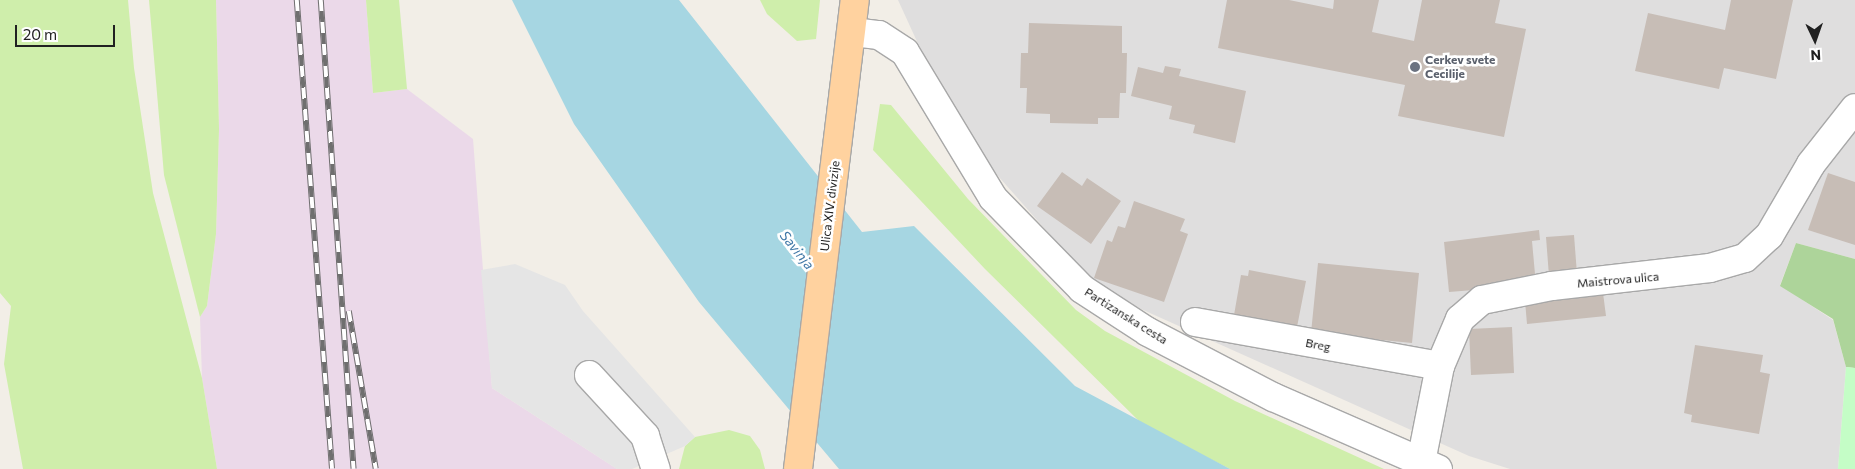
<!DOCTYPE html>
<html>
<head>
<meta charset="utf-8">
<style>
  body { margin:0 }
  #map { position:relative; width:1855px; height:469px; overflow:hidden; background:#f2eee7; font-family:Commissioner,sans-serif }
  div>[style] { position:absolute }
  .residential>* { inset:0; background:#dfdede }
  .industrial>* { inset:0; background:#ebd9e9 }
  .grass>* { inset:0; background:#cfeeab }
  .forest>* { inset:0; background:#add49a }
  .park>* { inset:0; background:#c4fdc6 }
  .parking>* { inset:0; background:#e5e5e5 }
  .water>* { inset:0; background:#a6d6e2 }
  .building>* { inset:0; background:#c7bdb6 }
  .roads { filter:drop-shadow(1px 0 #a8a8a8) drop-shadow(-1px 0 #a8a8a8) drop-shadow(0 1px #a8a8a8) drop-shadow(0 -1px #a8a8a8) }
  .minor>* { height:28px; margin:-14px; padding:0 14px; transform-origin:14px; border-radius:14px; background:#fff }
  .major>* { height:28px; margin:-14px; padding:0 14px; transform-origin:14px; border-radius:14px; background:#ffd29f }
  .rail>* { height:5.5px; margin-top:-2.75px; transform-origin:0; background:repeating-linear-gradient(90deg,#fff 0 11px,#6f6f6f 0 22px); box-sizing:border-box; border-block:1px solid #6f6f6f }
  .dots>* { width:14px; height:14px; translate:-50% -50%; box-sizing:border-box; border:2px solid #fff; border-radius:50% }
  span { translate:-50% -50%; white-space:nowrap; text-align:center; line-height:1.15; -webkit-text-stroke:5px #fff; paint-order:stroke }
  .worship-label { font-size:12px; color:#5b616d; font-weight:700 }
  .left { translate:0 -50%; text-align:left }
  .street-label { font-size:12px; color:#212121 }
  .water-label { font-size:14px; color:#4178a7; font-style:italic }
  .north { position:absolute; left:1790px; top:15px; width:50px; height:50px; -webkit-text-stroke:4px #fff; paint-order:stroke; rotate:177deg; font-size:14px; font-weight:700; line-height:20px; text-align:center; color:#212121 }
  .north::after { content:''; display:block; margin:auto; width:18px; height:22px; background:#212121; clip-path:polygon(50% 0,100% 100%,50% 72%,0 100%) }
  .scale { position:absolute; left:15px; top:25px; width:100px; height:22px; box-sizing:border-box; border:2px solid #212121; border-top:0; padding-left:6px; font-size:15px; line-height:18px; white-space:nowrap; color:#212121; -webkit-text-stroke:4px #fff; paint-order:stroke }
</style>
</head>
<body>
<div id="map">
  <div class="residential">
    <i style="clip-path:polygon(898px 0,1855px 0,1855px 259px,1796px 243px,1780px 285px,1833px 320px,1846px 367px,1838px 469px,1510px 469px,1469px 456px,1141px 309px,1089px 279px,991px 168px,942px 96px)"></i>
  </div>
  <div class="industrial">
    <i style="clip-path:polygon(216px 0,366px 0,373px 93px,407px 89px,473px 139px,492px 388px,617px 469px,217px 469px,202px 378px,200px 317px,207px 306px,216px 234px,219px 129px)"></i>
  </div>
  <div class="grass">
    <i style="clip-path:polygon(0 0,128px 0,134px 68px,153px 193px,202px 378px,217px 469px,23px 469px,4px 364px,11px 306px,0 293px)"></i>
    <i style="clip-path:polygon(149px 0,216px 0,219px 129px,216px 234px,207px 306px,200px 317px,164px 175px)"></i>
    <i style="clip-path:polygon(366px 0,399px 0,407px 89px,373px 93px)"></i>
    <i style="clip-path:polygon(760px 0,820px 0,816px 39px,797px 41px,767px 14px)"></i>
    <i style="clip-path:polygon(880px 104px,891px 105px,968px 199px,1076px 310px,1105px 331px,1235px 401px,1384px 469px,1230px 469px,1143px 425px,985px 269px,873px 150px)"></i>
    <i style="clip-path:polygon(729px 430px,750px 436px,760px 450px,765px 469px,679px 469px,685px 446px,695px 437px)"></i>
  </div>
  <div class="forest">
    <i style="clip-path:polygon(1796px 243px,1855px 259px,1855px 368px,1846px 367px,1833px 319px,1780px 286px)"></i>
  </div>
  <div class="park">
    <i style="clip-path:polygon(1846px 367px,1855px 368px,1855px 469px,1838px 469px)"></i>
  </div>
  <div class="parking">
    <i style="clip-path:polygon(515px 264px,565px 285px,583px 311px,695px 437px,685px 446px,632px 469px,617px 469px,492px 388px,481px 270px)"></i>
  </div>
  <div class="water">
    <i style="clip-path:polygon(512px 0,679px 0,862px 232px,914px 226px,1075px 386px,1230px 469px,839px 469px,699px 302px,574px 124px)"></i>
  </div>
  <div class="building">
    <i style="clip-path:polygon(1227px 0,1289px 0,1333px 9px,1334px 0,1379px 0,1372px 32px,1414px 41px,1422px 0,1500px 0,1495px 23px,1526px 29px,1504px 137px,1398px 116px,1405px 85px,1218px 48px)"></i>
    <i style="clip-path:polygon(1731px 0,1793px 0,1776px 79px,1724px 68px,1719px 89px,1635px 71px,1648px 13px,1725px 30px)"></i>
    <i style="clip-path:polygon(1029px 23px,1122px 26px,1122px 53px,1127px 53px,1126px 93px,1120px 93px,1119px 118px,1098px 118px,1098px 124px,1050px 123px,1050px 114px,1026px 113px,1027px 88px,1020px 88px,1021px 53px,1028px 53px)"></i>
    <i style="clip-path:polygon(1165px 66px,1181px 69px,1179px 76px,1246px 91px,1235px 143px,1193px 133px,1195px 125px,1169px 119px,1172px 106px,1131px 96px,1138px 67px,1163px 73px)"></i>
    <i style="clip-path:polygon(1062px 172px,1082px 186px,1087px 178px,1121px 201px,1091px 244px,1037px 206px)"></i>
    <i style="clip-path:polygon(1828px 173px,1855px 182px,1855px 245px,1808px 230px)"></i>
    <i style="clip-path:polygon(1134px 201px,1185px 219px,1180px 231px,1188px 234px,1164px 302px,1094px 278px,1107px 240px,1112px 242px,1118px 226px,1125px 228px)"></i>
    <i style="clip-path:polygon(1539px 230px,1540px 240px,1532px 241px,1536px 285px,1449px 292px,1444px 242px)"></i>
    <i style="clip-path:polygon(1574px 235px,1577px 274px,1549px 276px,1546px 237px)"></i>
    <i style="clip-path:polygon(1318px 263px,1419px 273px,1412px 343px,1311px 333px)"></i>
    <i style="clip-path:polygon(1249px 270px,1306px 281px,1297px 327px,1234px 315px,1241px 275px,1248px 276px)"></i>
    <i style="clip-path:polygon(1603px 293px,1606px 316px,1527px 324px,1525px 301px)"></i>
    <i style="clip-path:polygon(1512px 327px,1514px 373px,1471px 375px,1469px 329px)"></i>
    <i style="clip-path:polygon(1695px 345px,1763px 355px,1760px 372px,1770px 374px,1759px 434px,1691px 422px,1692px 415px,1684px 413px)"></i>
  </div>
  <div class="roads">
    <div class="minor">
      <i style="left:853px;top:32px;width:26px;rotate:7deg"></i>
      <i style="left:879px;top:35px;width:31px;rotate:33deg"></i>
      <i style="left:905px;top:52px;width:170px;rotate:58.9deg"></i>
      <i style="left:993px;top:198px;width:127px;rotate:45.6deg"></i>
      <i style="left:1082px;top:289px;width:79px;rotate:33.1deg"></i>
      <i style="left:1148px;top:332px;width:141px;rotate:27.5deg"></i>
      <i style="left:1273px;top:397px;width:180px;rotate:23.6deg"></i>
      <i style="left:1195px;top:322px;width:249px;rotate:10.2deg"></i>
      <i style="left:589px;top:375px;width:83px;rotate:47.4deg"></i>
      <i style="left:645px;top:436px;width:35px;rotate:72deg"></i>
      <i style="left:1421px;top:462px;width:98px;rotate:-78.8deg"></i>
      <i style="left:1440px;top:366px;width:51px;rotate:-66.9deg"></i>
      <i style="left:1460px;top:319px;width:29px;rotate:-41deg"></i>
      <i style="left:1482px;top:300px;width:71px;rotate:-11.3deg"></i>
      <i style="left:1552px;top:286px;width:159px;rotate:-6.5deg"></i>
      <i style="left:1710px;top:268px;width:36px;rotate:-16deg"></i>
      <i style="left:1745px;top:258px;width:33px;rotate:-43deg"></i>
      <i style="left:1769px;top:236px;width:83px;rotate:-59.7deg"></i>
      <i style="left:1811px;top:164px;width:71px;rotate:-51.8deg"></i>
    </div>
    <div class="major">
      <i style="left:798px;top:469px;width:472px;rotate:-83.1deg"></i>
    </div>
  </div>
  <div class="rail">
    <i style="left:297px;top:0;width:470px;rotate:85.7deg"></i>
    <i style="left:321px;top:0;width:470px;rotate:86deg"></i>
    <i style="left:349px;top:311px;width:160px;rotate:80.3deg"></i>
  </div>
  <div class="dots">
    <i style="left:1415px;top:67px;background:#6b7280"></i>
  </div>
  <div class="worship-label">
    <span class="left" style="left:1425px;top:67px">Cerkev svete<br>Cecilije</span>
  </div>
  <div class="street-label">
    <span style="left:830px;top:206px;rotate:-83deg">Ulica XIV. divizije</span>
    <span style="left:1618px;top:280px;rotate:-5deg">Maistrova ulica</span>
    <span style="left:1126px;top:316px;rotate:32deg">Partizanska cesta</span>
    <span style="left:1318px;top:345px;rotate:11deg">Breg</span>
  </div>
  <div class="water-label">
    <span style="left:797px;top:250px;rotate:51deg">Savinja</span>
  </div>
  <div class="north">N</div>
  <div class="scale">20 m</div>
</div>
</body>
</html>
